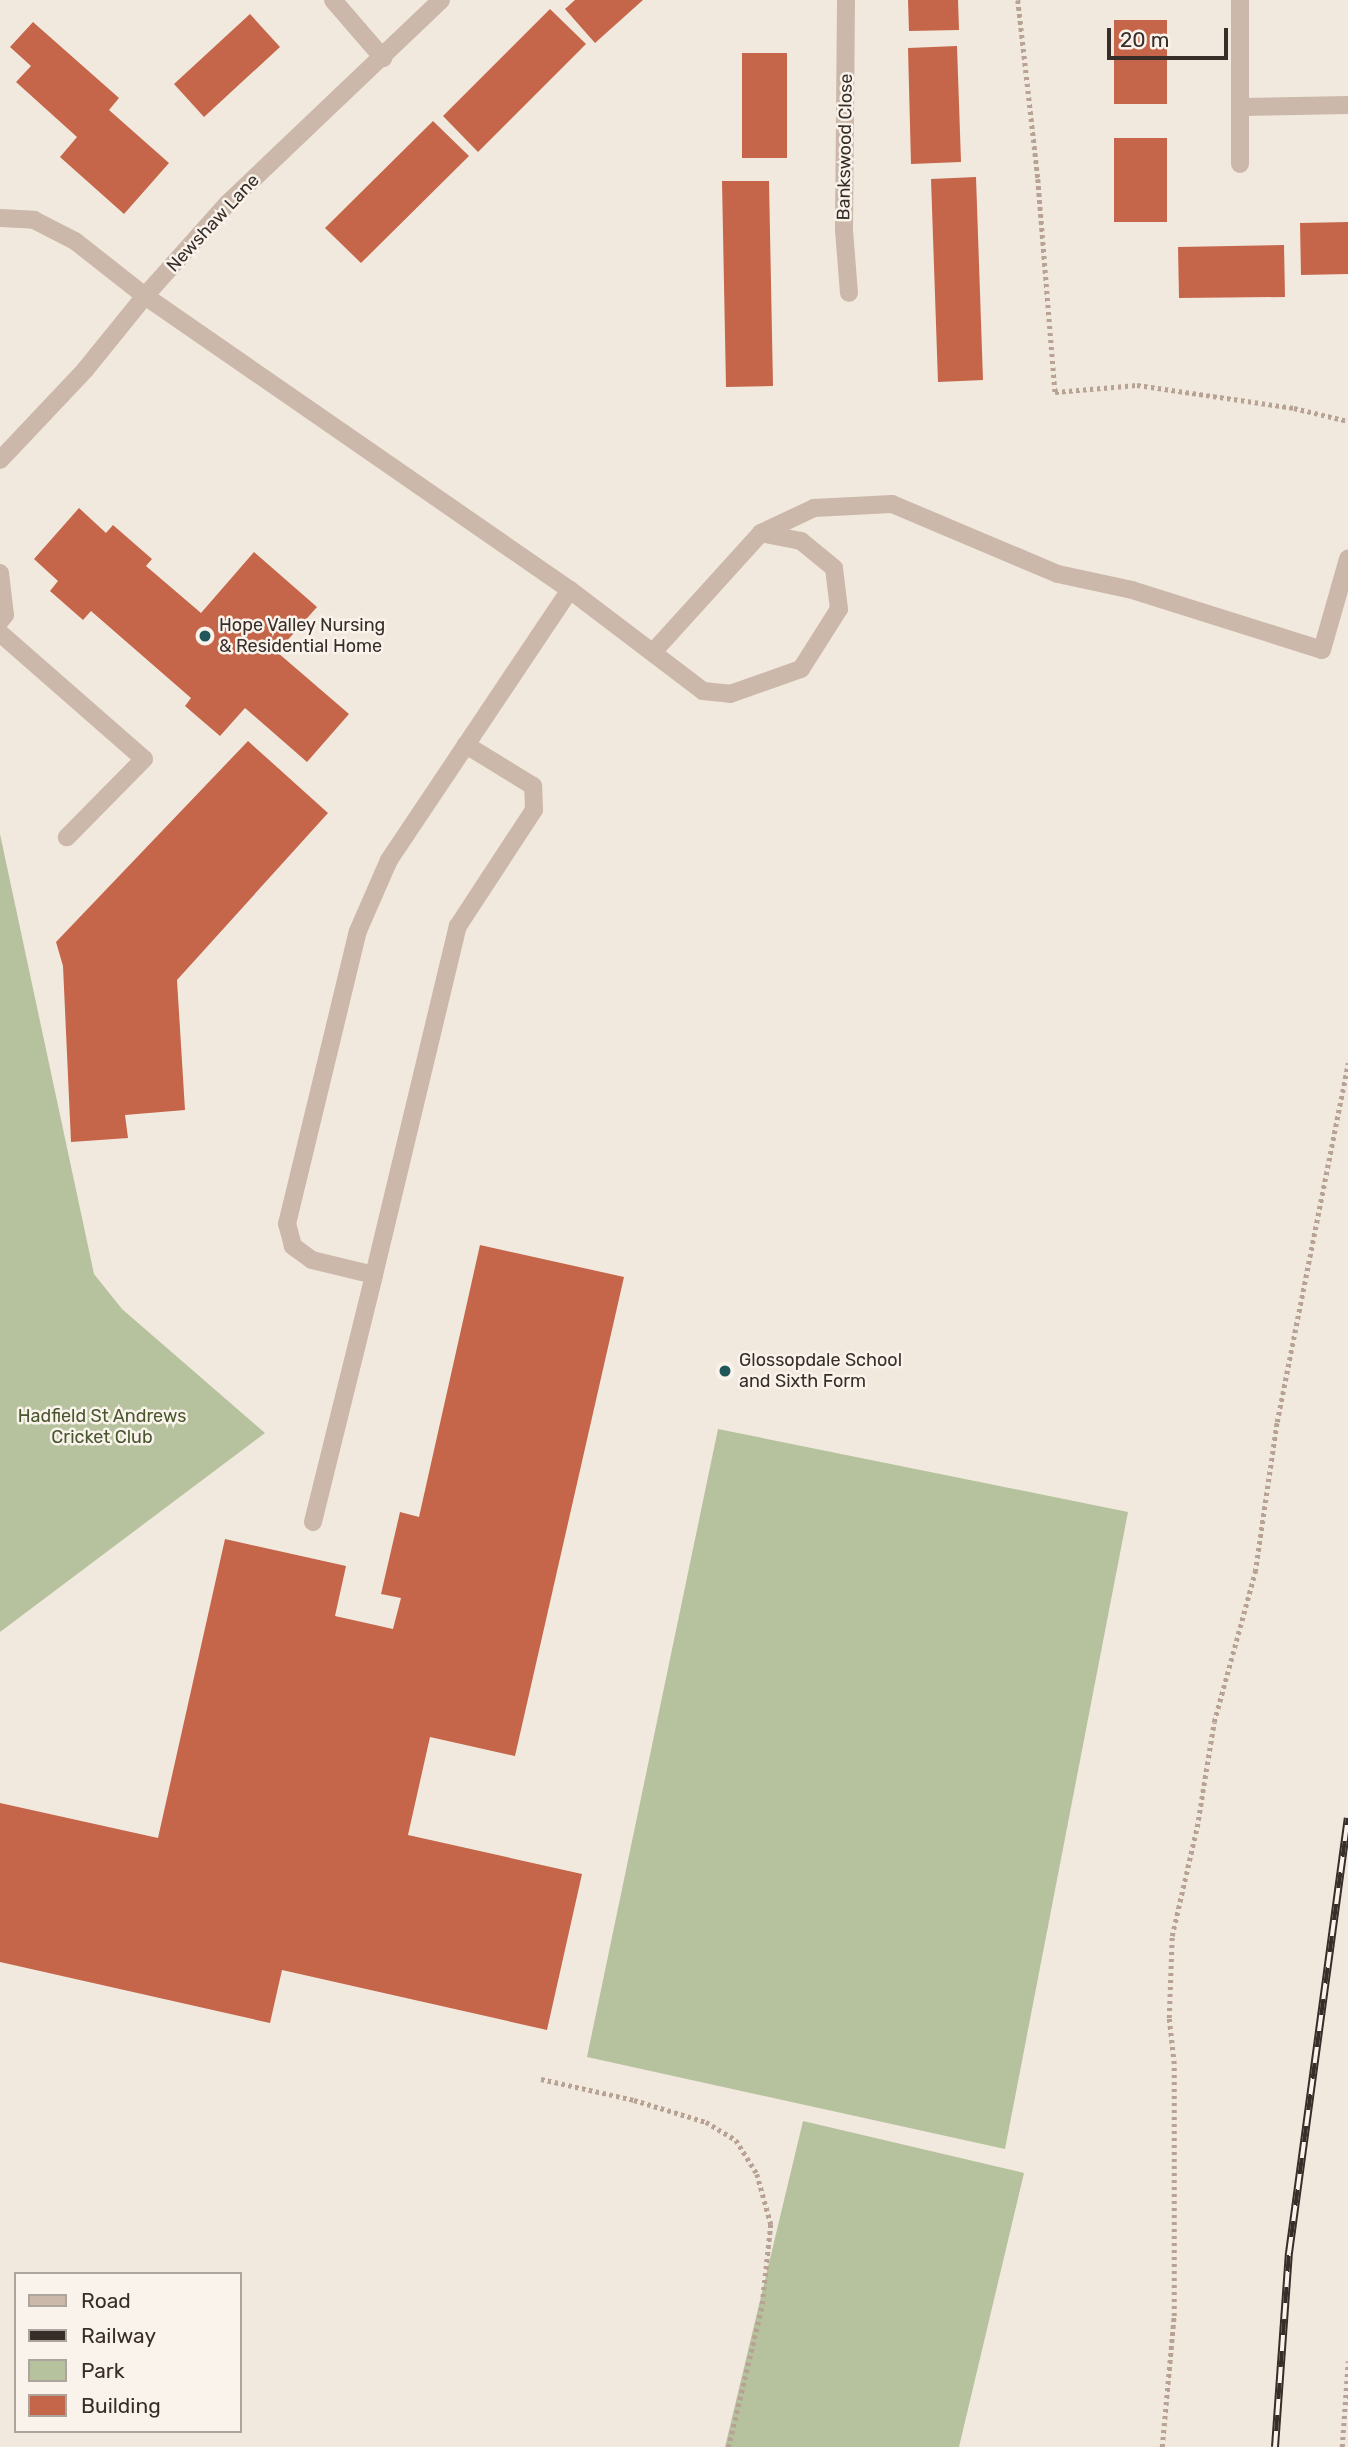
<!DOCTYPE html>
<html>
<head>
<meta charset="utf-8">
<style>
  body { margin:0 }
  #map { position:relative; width:1348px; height:2447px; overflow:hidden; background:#f2e9de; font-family:Rubik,sans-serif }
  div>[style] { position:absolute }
  .green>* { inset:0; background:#b6c29e }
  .building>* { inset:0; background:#c5664a }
  .path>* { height:4.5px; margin-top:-2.25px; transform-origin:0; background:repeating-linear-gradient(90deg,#b7a294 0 3.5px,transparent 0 7px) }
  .minor>* { height:18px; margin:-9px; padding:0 9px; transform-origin:9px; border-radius:9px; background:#cbb8aa }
  .rail>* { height:8px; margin-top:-4px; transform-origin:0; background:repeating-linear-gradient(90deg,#faf3eb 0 16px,#382e29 0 32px); box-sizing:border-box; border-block:2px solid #382e29 }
  .dots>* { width:19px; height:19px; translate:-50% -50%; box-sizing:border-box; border:4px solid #faf3eb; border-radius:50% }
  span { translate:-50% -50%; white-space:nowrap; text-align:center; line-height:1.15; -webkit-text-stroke:5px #faf3eb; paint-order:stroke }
  .street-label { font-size:18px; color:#382e29 }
  .poi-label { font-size:18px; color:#382e29 }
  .left { translate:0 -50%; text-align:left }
  .park-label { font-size:18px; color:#48562d }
  .legend { position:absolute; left:14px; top:2272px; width:228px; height:161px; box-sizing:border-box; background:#faf3eb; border:2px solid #aca49d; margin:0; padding:9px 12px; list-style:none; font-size:21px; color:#382e29 }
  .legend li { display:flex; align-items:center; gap:14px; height:35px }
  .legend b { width:35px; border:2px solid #aca49d }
  .scale { position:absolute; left:1107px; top:28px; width:121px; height:32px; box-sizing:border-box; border:4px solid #382e29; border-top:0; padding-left:9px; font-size:21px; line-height:24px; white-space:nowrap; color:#382e29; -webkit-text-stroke:5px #faf3eb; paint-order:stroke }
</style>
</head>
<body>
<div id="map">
  <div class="green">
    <i style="clip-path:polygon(0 834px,94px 1274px,122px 1309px,265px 1433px,0 1632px)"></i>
    <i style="clip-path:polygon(718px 1429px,1128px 1512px,1005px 2149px,587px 2057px)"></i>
    <i style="clip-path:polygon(803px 2121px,1024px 2173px,959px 2447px,725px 2447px)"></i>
  </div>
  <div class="building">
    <i style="clip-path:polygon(575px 0,643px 0,595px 43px,565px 9px)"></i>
    <i style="clip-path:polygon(908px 0,958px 0,959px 30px,909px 31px)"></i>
    <i style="clip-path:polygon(550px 9px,586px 44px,478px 152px,443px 116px)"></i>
    <i style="clip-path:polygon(250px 14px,280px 47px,204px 117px,174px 84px)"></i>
    <i style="clip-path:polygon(1114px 20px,1167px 20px,1167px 104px,1114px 104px)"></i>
    <i style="clip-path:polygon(33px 22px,119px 98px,109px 110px,169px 163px,124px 214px,60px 157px,77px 137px,16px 82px,31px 66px,10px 47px)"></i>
    <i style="clip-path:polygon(957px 46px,961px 162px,911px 164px,908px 48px)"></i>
    <i style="clip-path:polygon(742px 53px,787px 53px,787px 158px,742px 158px)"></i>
    <i style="clip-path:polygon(433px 121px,469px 156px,361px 263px,325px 228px)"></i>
    <i style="clip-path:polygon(1114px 138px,1167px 138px,1167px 222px,1114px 222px)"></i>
    <i style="clip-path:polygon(976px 177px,983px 380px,938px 382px,931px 179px)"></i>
    <i style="clip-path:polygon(722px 181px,769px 181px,773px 386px,726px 387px)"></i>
    <i style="clip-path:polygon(1348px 222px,1348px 274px,1301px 275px,1300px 223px)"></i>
    <i style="clip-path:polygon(1284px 245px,1285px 297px,1179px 298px,1178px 247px)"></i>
    <i style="clip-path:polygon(79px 508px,106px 533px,113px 525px,152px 559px,146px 566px,201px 613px,254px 552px,317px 607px,277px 652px,349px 714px,307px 762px,245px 708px,220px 736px,185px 706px,191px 698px,91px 611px,83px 620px,50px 591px,58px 581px,34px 559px)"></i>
    <i style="clip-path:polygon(248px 741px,328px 813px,177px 980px,185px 1110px,125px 1115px,128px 1138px,71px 1142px,63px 966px,56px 942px)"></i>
    <i style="clip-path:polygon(480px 1245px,624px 1277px,515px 1756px,430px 1737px,408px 1835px,582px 1874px,547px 2030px,282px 1970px,270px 2023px,0 1962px,0 1803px,158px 1838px,225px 1539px,346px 1566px,335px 1616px,393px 1629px,401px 1598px,381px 1594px,400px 1512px,419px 1517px)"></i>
  </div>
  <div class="path">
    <i style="left:1018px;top:0;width:180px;rotate:83.6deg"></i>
    <i style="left:1038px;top:179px;width:214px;rotate:85.4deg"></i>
    <i style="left:1055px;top:392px;width:82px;rotate:-4.9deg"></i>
    <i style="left:1137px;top:385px;width:159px;rotate:8.3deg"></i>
    <i style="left:1294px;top:408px;width:56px;rotate:13.5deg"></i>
    <i style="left:541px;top:2079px;width:95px;rotate:12.7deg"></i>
    <i style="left:634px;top:2100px;width:75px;rotate:17deg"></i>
    <i style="left:706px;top:2122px;width:35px;rotate:31deg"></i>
    <i style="left:736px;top:2140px;width:40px;rotate:58deg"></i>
    <i style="left:757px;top:2174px;width:52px;rotate:74.4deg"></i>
    <i style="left:771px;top:2224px;width:84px;rotate:96.1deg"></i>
    <i style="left:762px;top:2308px;width:143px;rotate:103.4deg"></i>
    <i style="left:1162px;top:2447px;width:132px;rotate:-84.8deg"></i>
    <i style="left:1174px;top:2316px;width:252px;rotate:-90deg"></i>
    <i style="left:1174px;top:2064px;width:46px;rotate:-96.2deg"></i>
    <i style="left:1169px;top:2018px;width:82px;rotate:-87.9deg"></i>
    <i style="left:1172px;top:1936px;width:112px;rotate:-77.1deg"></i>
    <i style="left:1197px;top:1827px;width:106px;rotate:-80.8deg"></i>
    <i style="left:1214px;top:1722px;width:156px;rotate:-74.7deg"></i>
    <i style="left:1255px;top:1572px;width:152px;rotate:-81.7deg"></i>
    <i style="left:1277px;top:1422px;width:366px;rotate:-78.8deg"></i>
    <i style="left:1342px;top:2447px;width:86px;rotate:-86deg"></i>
  </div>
  <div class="minor">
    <i style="left:333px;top:0;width:77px;rotate:49.2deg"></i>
    <i style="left:846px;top:0;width:230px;rotate:90.5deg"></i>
    <i style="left:844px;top:230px;width:63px;rotate:85.5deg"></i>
    <i style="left:1240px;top:0;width:164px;rotate:90deg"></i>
    <i style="left:1241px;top:107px;width:107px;rotate:-1.1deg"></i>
    <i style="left:0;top:218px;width:34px;rotate:3deg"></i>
    <i style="left:34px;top:220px;width:46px;rotate:27.1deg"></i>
    <i style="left:75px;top:241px;width:89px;rotate:38.2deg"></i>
    <i style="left:145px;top:296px;width:517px;rotate:34.67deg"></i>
    <i style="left:570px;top:590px;width:167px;rotate:37.2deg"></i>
    <i style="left:703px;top:691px;width:27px;rotate:6deg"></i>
    <i style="left:730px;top:694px;width:75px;rotate:-19.4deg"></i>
    <i style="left:801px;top:669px;width:71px;rotate:-57.7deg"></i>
    <i style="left:839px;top:609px;width:41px;rotate:-97deg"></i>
    <i style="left:834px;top:568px;width:43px;rotate:-140.7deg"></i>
    <i style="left:801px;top:541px;width:41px;rotate:-168.7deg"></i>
    <i style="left:0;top:460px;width:124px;rotate:-46.6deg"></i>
    <i style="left:85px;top:370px;width:95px;rotate:-51deg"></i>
    <i style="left:145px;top:296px;width:125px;rotate:-48.3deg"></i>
    <i style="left:228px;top:203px;width:294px;rotate:-43.6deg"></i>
    <i style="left:0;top:573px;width:42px;rotate:83.2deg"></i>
    <i style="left:5px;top:615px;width:8px;rotate:130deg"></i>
    <i style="left:0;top:633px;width:191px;rotate:41.2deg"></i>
    <i style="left:144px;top:759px;width:110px;rotate:134.6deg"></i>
    <i style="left:654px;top:651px;width:159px;rotate:-47.8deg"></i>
    <i style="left:761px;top:533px;width:59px;rotate:-25.3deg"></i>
    <i style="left:814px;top:508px;width:78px;rotate:-2.9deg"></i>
    <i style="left:892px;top:504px;width:180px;rotate:22.9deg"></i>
    <i style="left:1058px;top:574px;width:76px;rotate:12.2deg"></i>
    <i style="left:1132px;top:590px;width:199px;rotate:17.5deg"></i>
    <i style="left:1322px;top:650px;width:95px;rotate:-74.1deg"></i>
    <i style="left:374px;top:1275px;width:359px;rotate:-76.5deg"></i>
    <i style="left:458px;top:926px;width:139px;rotate:-56.8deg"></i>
    <i style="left:534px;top:810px;width:24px;rotate:-92deg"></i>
    <i style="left:533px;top:786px;width:79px;rotate:-148.5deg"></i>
    <i style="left:313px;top:1522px;width:254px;rotate:-76.1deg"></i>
    <i style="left:374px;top:1275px;width:64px;rotate:-166.4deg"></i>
    <i style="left:312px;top:1260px;width:24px;rotate:-144deg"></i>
    <i style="left:293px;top:1246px;width:23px;rotate:-105deg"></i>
    <i style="left:287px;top:1224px;width:301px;rotate:-76.4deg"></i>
    <i style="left:358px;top:931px;width:77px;rotate:-66.4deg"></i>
    <i style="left:389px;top:860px;width:325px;rotate:-56.2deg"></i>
  </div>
  <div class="rail">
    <i style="left:1275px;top:2447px;width:195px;rotate:-85.9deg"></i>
    <i style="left:1289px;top:2253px;width:439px;rotate:-82.3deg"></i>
  </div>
  <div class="dots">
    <i style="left:205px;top:636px;background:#1f575a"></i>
    <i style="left:725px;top:1371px;background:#1f575a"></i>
  </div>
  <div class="street-label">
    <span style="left:845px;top:147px;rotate:-89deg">Bankswood Close</span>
    <span style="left:213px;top:223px;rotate:-47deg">Newshaw Lane</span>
  </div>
  <div class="poi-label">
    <span class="left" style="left:219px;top:636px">Hope Valley Nursing<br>&amp; Residential Home</span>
    <span class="left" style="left:739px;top:1371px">Glossopdale School<br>and Sixth Form</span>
  </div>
  <div class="park-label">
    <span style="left:102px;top:1427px">Hadfield St Andrews<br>Cricket Club</span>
  </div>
  <ul class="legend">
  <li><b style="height:9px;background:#cbb8aa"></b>Road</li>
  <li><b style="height:9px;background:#382e29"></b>Railway</li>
  <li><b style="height:19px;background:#b6c29e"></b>Park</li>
  <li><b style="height:19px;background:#c5664a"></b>Building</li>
  </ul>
  <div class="scale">20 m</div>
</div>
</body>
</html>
